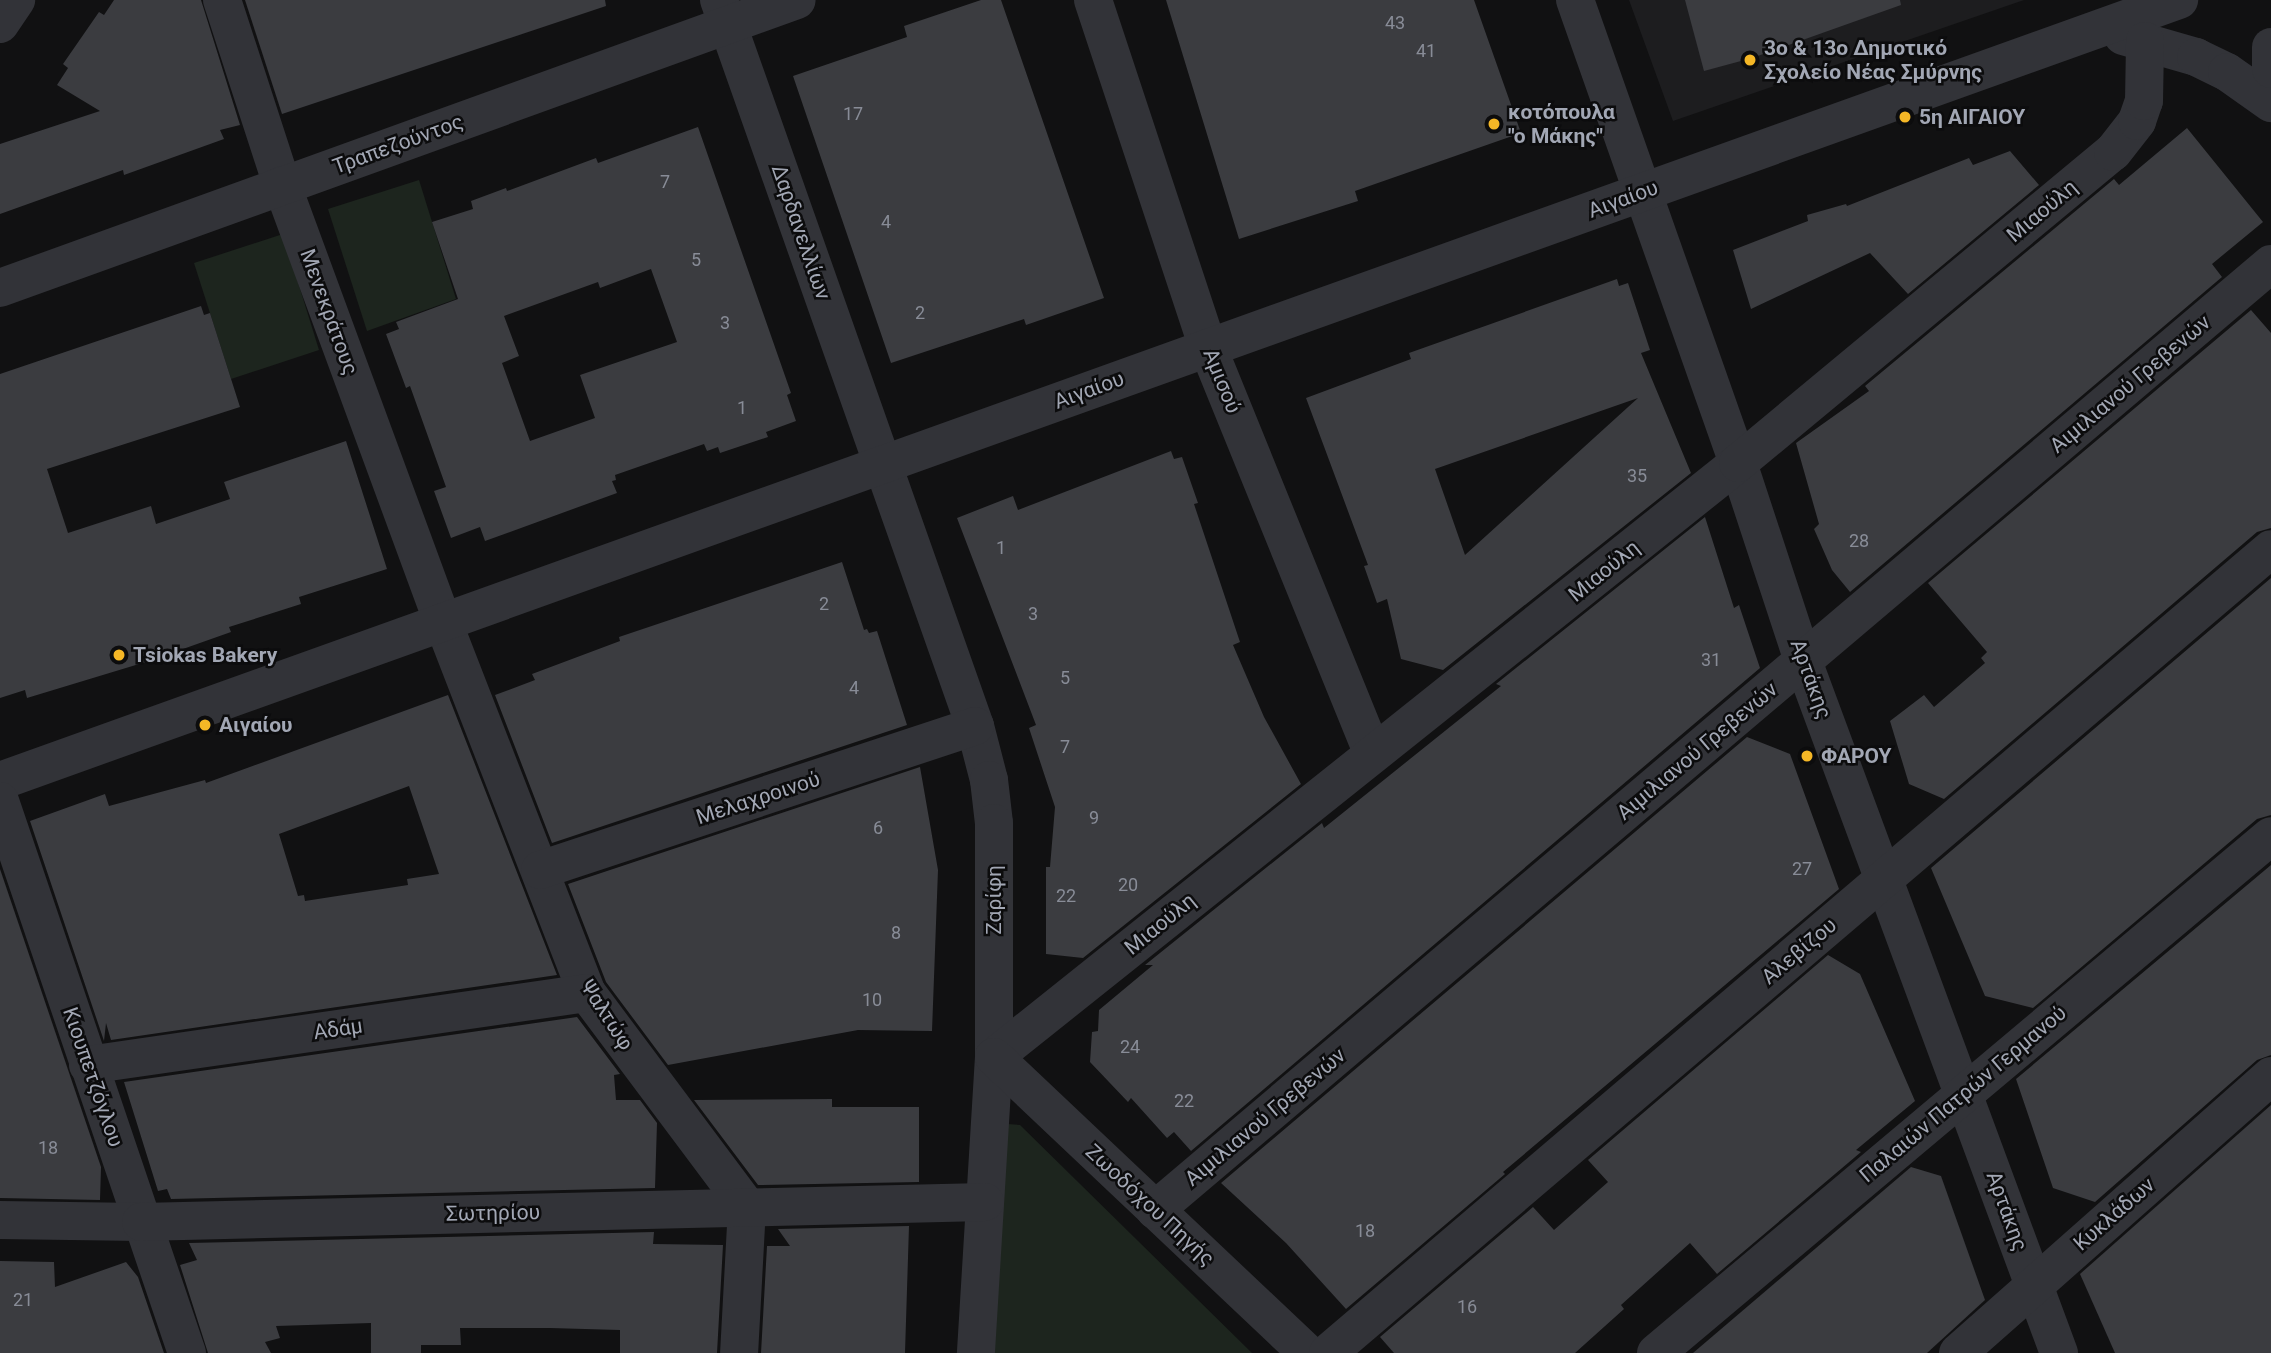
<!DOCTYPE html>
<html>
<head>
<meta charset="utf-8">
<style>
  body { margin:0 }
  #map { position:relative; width:2271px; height:1353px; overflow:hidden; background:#111112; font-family:Roboto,sans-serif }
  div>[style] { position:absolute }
  .built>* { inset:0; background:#1d1d1f }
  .green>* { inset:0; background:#1d251e }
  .building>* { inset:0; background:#3b3c40 }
  .minor>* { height:38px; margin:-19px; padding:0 19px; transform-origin:19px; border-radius:19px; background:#323338 }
  .dots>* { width:19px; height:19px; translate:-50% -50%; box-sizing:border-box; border:4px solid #0c0c0d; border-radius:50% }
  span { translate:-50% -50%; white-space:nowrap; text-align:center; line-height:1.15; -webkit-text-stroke:5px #0c0c0d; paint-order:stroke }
  .number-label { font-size:18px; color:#888c97 }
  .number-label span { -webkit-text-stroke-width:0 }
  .poi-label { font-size:21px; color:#a2a7b4; font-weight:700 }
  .left { translate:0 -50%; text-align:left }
  .street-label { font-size:21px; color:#a2a7b4 }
</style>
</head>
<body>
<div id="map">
  <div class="built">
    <i style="clip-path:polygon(1629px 0,2024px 0,1673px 121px)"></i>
  </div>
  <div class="green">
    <i style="clip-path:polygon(419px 180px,456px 299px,367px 331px,328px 209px)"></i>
    <i style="clip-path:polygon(283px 234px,319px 350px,231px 379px,194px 263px)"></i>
    <i style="clip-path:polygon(1007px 1124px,1020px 1125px,1252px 1353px,994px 1353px)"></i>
  </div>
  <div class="building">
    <i style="clip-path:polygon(114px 0,201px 0,240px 125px,220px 130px,224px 139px,124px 175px,123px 170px,0 214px,0 144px,100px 111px,57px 85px,68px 68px,63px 64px,99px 12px,104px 15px)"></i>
    <i style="clip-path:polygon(245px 0,605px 0,606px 6px,282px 114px)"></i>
    <i style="clip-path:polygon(981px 0,1001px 0,1104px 298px,1026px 325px,1024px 319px,891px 363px,793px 76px,907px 37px,904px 26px)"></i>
    <i style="clip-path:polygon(1166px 0,1474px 0,1521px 133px,1355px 191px,1358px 201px,1239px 239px)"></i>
    <i style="clip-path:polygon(1685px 0,1900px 0,1901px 5px,1752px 58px,1704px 71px)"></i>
    <i style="clip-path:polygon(evenodd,698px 127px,791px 393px,787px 395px,796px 421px,766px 432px,768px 437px,720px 453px,718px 447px,707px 451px,704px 444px,615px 475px,616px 480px,612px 481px,617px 493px,485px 541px,480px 527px,451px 538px,434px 491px,446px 487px,410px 386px,406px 388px,386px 334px,399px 329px,396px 322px,458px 299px,432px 222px,473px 209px,471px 201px,506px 188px,507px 191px,596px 158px,598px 163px,698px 127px,651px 269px,677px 342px,580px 375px,595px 418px,530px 441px,502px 363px,519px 356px,504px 316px,598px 282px,600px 288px,651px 269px)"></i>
    <i style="clip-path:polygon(2187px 128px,2263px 222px,2212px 264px,2222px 277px,1850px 592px,1832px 570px,1814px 529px,1819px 524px,1796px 443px,1869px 391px,1865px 386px,2114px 179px,2119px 185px)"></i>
    <i style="clip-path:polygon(2010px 151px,2039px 185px,1908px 294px,1870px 253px,1751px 309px,1733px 250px,1808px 221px,1807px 215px,1846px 204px,1847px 206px,1969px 158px,1973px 165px)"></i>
    <i style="clip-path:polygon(evenodd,1617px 279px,1619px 286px,1628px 283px,1650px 350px,1641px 353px,1691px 473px,1443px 670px,1401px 659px,1387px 599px,1377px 603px,1364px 566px,1368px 565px,1306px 398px,1411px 359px,1409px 353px,1617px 279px,1638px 398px,1465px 555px,1435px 469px,1638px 398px)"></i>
    <i style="clip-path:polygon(201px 306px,204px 315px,210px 313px,240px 407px,47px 469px,68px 533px,151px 506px,156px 524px,230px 499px,224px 482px,346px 441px,387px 569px,299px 597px,301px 604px,229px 627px,231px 632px,149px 661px,27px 698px,25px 690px,0 698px,0 374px)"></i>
    <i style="clip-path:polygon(2251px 310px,2271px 333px,2271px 528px,2257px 532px,1944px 799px,1909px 784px,1890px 721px,1924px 695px,1934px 707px,1985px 663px,1981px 658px,1987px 652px,1928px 583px)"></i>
    <i style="clip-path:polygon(1171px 451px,1174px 459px,1182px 457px,1198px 503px,1194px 504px,1240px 642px,1233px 645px,1264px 717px,1301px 784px,1083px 958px,1046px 954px,1046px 867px,1050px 867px,1055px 807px,1029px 728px,1036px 725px,957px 518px,1013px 496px,1018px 510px)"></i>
    <i style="clip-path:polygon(1705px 517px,1734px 608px,1739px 605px,1760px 668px,1191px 1151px,1174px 1132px,1167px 1138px,1131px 1098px,1128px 1102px,1090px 1062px,1092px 1032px,1098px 1031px,1099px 1010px,1153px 965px,1145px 965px,1322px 823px,1324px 828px,1501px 686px,1496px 684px)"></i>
    <i style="clip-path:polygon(842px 562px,864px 630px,867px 629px,869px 633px,877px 631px,907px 725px,552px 843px,495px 695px,535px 680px,532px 674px,620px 641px,619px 637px)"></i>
    <i style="clip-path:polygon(2271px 578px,2271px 815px,2257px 819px,2033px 1008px,1985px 996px,1931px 868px)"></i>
    <i style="clip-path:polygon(evenodd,448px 695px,557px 975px,111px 1040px,106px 1023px,104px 1041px,30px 821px,105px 794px,109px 806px,205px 780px,206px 783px,448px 695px,409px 786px,439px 874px,407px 879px,408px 885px,305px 901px,304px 895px,298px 896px,279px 834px,409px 786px)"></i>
    <i style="clip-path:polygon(1747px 737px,1790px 754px,1839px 889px,1503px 1172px,1505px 1174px,1346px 1309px,1286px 1243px,1221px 1183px)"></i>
    <i style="clip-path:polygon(920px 767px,938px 870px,932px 1031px,858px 1030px,668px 1065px,606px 982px,568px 884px)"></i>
    <i style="clip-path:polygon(2271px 865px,2271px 1055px,2257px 1060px,2095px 1202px,2053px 1188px,2016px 1079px)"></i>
    <i style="clip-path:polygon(0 869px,101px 1167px,100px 1200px,0 1198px)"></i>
    <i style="clip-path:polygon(1828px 955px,1860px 974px,1915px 1101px,1856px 1150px,1861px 1152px,1717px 1274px,1690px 1243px,1621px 1305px,1624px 1309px,1575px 1353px,1394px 1353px,1380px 1337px,1533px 1207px,1554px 1230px,1608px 1182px,1588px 1160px)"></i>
    <i style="clip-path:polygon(577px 1017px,620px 1074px,614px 1075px,616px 1100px,640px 1100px,657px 1123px,655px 1188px,171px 1199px,167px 1189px,158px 1191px,124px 1082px)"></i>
    <i style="clip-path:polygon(832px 1099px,832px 1107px,919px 1107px,919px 1182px,758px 1185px,694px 1100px)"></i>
    <i style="clip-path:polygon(2271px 1105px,2271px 1353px,2115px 1353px,2080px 1274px)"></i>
    <i style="clip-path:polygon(1911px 1167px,1941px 1176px,1985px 1300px,1927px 1353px,1693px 1353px)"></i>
    <i style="clip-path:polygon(909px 1226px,905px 1353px,761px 1353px,767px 1246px,790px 1246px,778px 1229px)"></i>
    <i style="clip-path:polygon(654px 1232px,653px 1244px,723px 1245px,717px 1353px,620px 1353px,620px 1330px,550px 1328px,460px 1328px,461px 1345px,421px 1345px,421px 1353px,371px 1353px,371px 1323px,276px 1326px,280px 1338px,265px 1342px,271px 1353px,208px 1353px,180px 1265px,197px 1260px,189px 1243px)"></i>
    <i style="clip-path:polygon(0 1261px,54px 1262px,55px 1287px,126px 1262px,138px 1277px,164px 1353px,0 1353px)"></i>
  </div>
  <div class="minor">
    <i style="left:222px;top:0;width:194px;rotate:72deg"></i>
    <i style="left:282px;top:185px;width:466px;rotate:69.8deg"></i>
    <i style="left:443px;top:622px;width:398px;rotate:68.8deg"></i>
    <i style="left:587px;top:993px;width:267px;rotate:53.2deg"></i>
    <i style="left:747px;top:1207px;width:146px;rotate:93.1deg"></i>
    <i style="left:719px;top:0;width:770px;rotate:70.58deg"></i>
    <i style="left:975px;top:726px;width:56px;rotate:75.5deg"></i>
    <i style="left:989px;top:780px;width:43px;rotate:83.4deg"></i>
    <i style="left:994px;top:823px;width:234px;rotate:90deg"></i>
    <i style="left:994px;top:1057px;width:297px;rotate:93.5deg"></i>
    <i style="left:1093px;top:0;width:367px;rotate:71.7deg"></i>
    <i style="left:1208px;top:348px;width:438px;rotate:67.9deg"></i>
    <i style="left:1575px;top:0;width:491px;rotate:70.6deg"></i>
    <i style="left:1738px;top:463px;width:208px;rotate:71.8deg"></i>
    <i style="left:1803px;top:661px;width:738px;rotate:69.7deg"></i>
    <i style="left:0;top:24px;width:29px;rotate:-56deg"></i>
    <i style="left:2123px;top:36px;width:76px;rotate:16deg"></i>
    <i style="left:2196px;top:57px;width:34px;rotate:26deg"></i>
    <i style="left:2227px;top:72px;width:54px;rotate:35.2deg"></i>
    <i style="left:2271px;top:47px;width:22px;rotate:90deg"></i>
    <i style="left:0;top:288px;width:847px;rotate:-19.87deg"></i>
    <i style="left:0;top:781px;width:2315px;rotate:-19.72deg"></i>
    <i style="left:0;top:801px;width:583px;rotate:71.29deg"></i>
    <i style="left:540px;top:870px;width:458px;rotate:-18.3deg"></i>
    <i style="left:994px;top:1057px;width:952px;rotate:-38.6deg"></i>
    <i style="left:1738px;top:463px;width:487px;rotate:-39.7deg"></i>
    <i style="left:2113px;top:152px;width:39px;rotate:-52deg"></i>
    <i style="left:2137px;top:121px;width:21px;rotate:-71deg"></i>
    <i style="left:2144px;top:101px;width:60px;rotate:-89deg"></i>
    <i style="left:994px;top:1057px;width:431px;rotate:43.4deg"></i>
    <i style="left:88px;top:1065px;width:504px;rotate:-8.21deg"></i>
    <i style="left:1155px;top:1210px;width:1463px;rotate:-40.29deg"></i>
    <i style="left:0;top:1220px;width:141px;rotate:0.8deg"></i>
    <i style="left:141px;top:1222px;width:844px;rotate:-1.36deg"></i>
    <i style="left:1328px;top:1353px;width:1239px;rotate:-40.45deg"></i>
    <i style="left:1656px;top:1353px;width:803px;rotate:-40.05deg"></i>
    <i style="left:1958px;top:1353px;width:418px;rotate:-41.5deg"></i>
  </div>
  <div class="dots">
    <i style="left:1750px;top:60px;background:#f5b726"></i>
    <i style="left:1905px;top:117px;background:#f5b726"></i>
    <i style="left:1494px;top:124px;background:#f5b726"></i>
    <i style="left:119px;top:655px;background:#f5b726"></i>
    <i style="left:205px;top:725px;background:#f5b726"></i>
    <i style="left:1807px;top:756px;background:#f5b726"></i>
  </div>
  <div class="number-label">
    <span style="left:1395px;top:23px">43</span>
    <span style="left:1426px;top:51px">41</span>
    <span style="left:853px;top:114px">17</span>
    <span style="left:665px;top:182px">7</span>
    <span style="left:886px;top:222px">4</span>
    <span style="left:696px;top:260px">5</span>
    <span style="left:920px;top:313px">2</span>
    <span style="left:725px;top:323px">3</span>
    <span style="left:742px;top:408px">1</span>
    <span style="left:1637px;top:476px">35</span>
    <span style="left:1859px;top:541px">28</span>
    <span style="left:1001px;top:548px">1</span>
    <span style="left:824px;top:604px">2</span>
    <span style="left:1033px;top:614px">3</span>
    <span style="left:1711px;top:660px">31</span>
    <span style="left:1065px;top:678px">5</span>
    <span style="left:854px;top:688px">4</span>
    <span style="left:1065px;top:747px">7</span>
    <span style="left:1094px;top:818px">9</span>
    <span style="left:878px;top:828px">6</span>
    <span style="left:1802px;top:869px">27</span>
    <span style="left:1128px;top:885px">20</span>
    <span style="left:1066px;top:896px">22</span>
    <span style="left:896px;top:933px">8</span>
    <span style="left:872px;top:1000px">10</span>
    <span style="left:1130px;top:1047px">24</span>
    <span style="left:1184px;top:1101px">22</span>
    <span style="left:48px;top:1148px">18</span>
    <span style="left:1365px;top:1231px">18</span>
    <span style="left:23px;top:1300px">21</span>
    <span style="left:1467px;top:1307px">16</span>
  </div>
  <div class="poi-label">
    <span class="left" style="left:1764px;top:60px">3ο &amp; 13ο Δημοτικό<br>Σχολείο Νέας Σμύρνης</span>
    <span class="left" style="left:1508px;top:124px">κοτόπουλα<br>"ο Μάκης"</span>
    <span class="left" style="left:1919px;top:117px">5η ΑΙΓΑΙΟΥ</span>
    <span class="left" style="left:133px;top:655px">Tsiokas Bakery</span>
    <span class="left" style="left:219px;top:725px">Αιγαίου</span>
    <span class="left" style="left:1821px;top:756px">ΦΑΡΟΥ</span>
  </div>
  <div class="street-label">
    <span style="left:398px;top:144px;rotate:-20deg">Τραπεζούντος</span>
    <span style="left:1623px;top:199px;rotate:-20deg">Αιγαίου</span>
    <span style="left:2042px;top:211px;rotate:-40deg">Μιαούλη</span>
    <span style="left:801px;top:232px;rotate:71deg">Δαρδανελλίων</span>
    <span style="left:329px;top:312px;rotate:70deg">Μενεκράτους</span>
    <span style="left:1222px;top:381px;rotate:68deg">Αμισού</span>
    <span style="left:2130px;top:384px;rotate:-40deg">Αιμιλιανού Γρεβενών</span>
    <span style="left:1089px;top:390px;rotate:-20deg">Αιγαίου</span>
    <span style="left:1604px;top:571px;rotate:-39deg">Μιαούλη</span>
    <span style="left:1811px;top:679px;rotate:70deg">Αρτάκης</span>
    <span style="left:1697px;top:751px;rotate:-40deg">Αιμιλιανού Γρεβενών</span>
    <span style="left:758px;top:798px;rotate:-18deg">Μελαχροινού</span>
    <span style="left:994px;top:900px;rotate:-90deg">Ζαρίφη</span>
    <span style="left:1160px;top:924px;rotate:-39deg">Μιαούλη</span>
    <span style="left:1799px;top:951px;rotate:-40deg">Αλεβίζου</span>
    <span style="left:607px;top:1015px;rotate:57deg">Ψαλτώφ</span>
    <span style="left:338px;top:1029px;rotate:-8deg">Αδάμ</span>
    <span style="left:93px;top:1077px;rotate:71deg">Κιουπετζόγλου</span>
    <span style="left:1963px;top:1094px;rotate:-40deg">Παλαιών Πατρών Γερμανού</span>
    <span style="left:1265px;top:1117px;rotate:-40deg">Αιμιλιανού Γρεβενών</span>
    <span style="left:1150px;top:1205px;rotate:43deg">Ζωοδόχου Πηγής</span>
    <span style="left:2007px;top:1211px;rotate:70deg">Αρτάκης</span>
    <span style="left:493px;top:1213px;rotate:-1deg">Σωτηρίου</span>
    <span style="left:2114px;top:1214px;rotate:-41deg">Κυκλάδων</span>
  </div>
</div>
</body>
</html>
